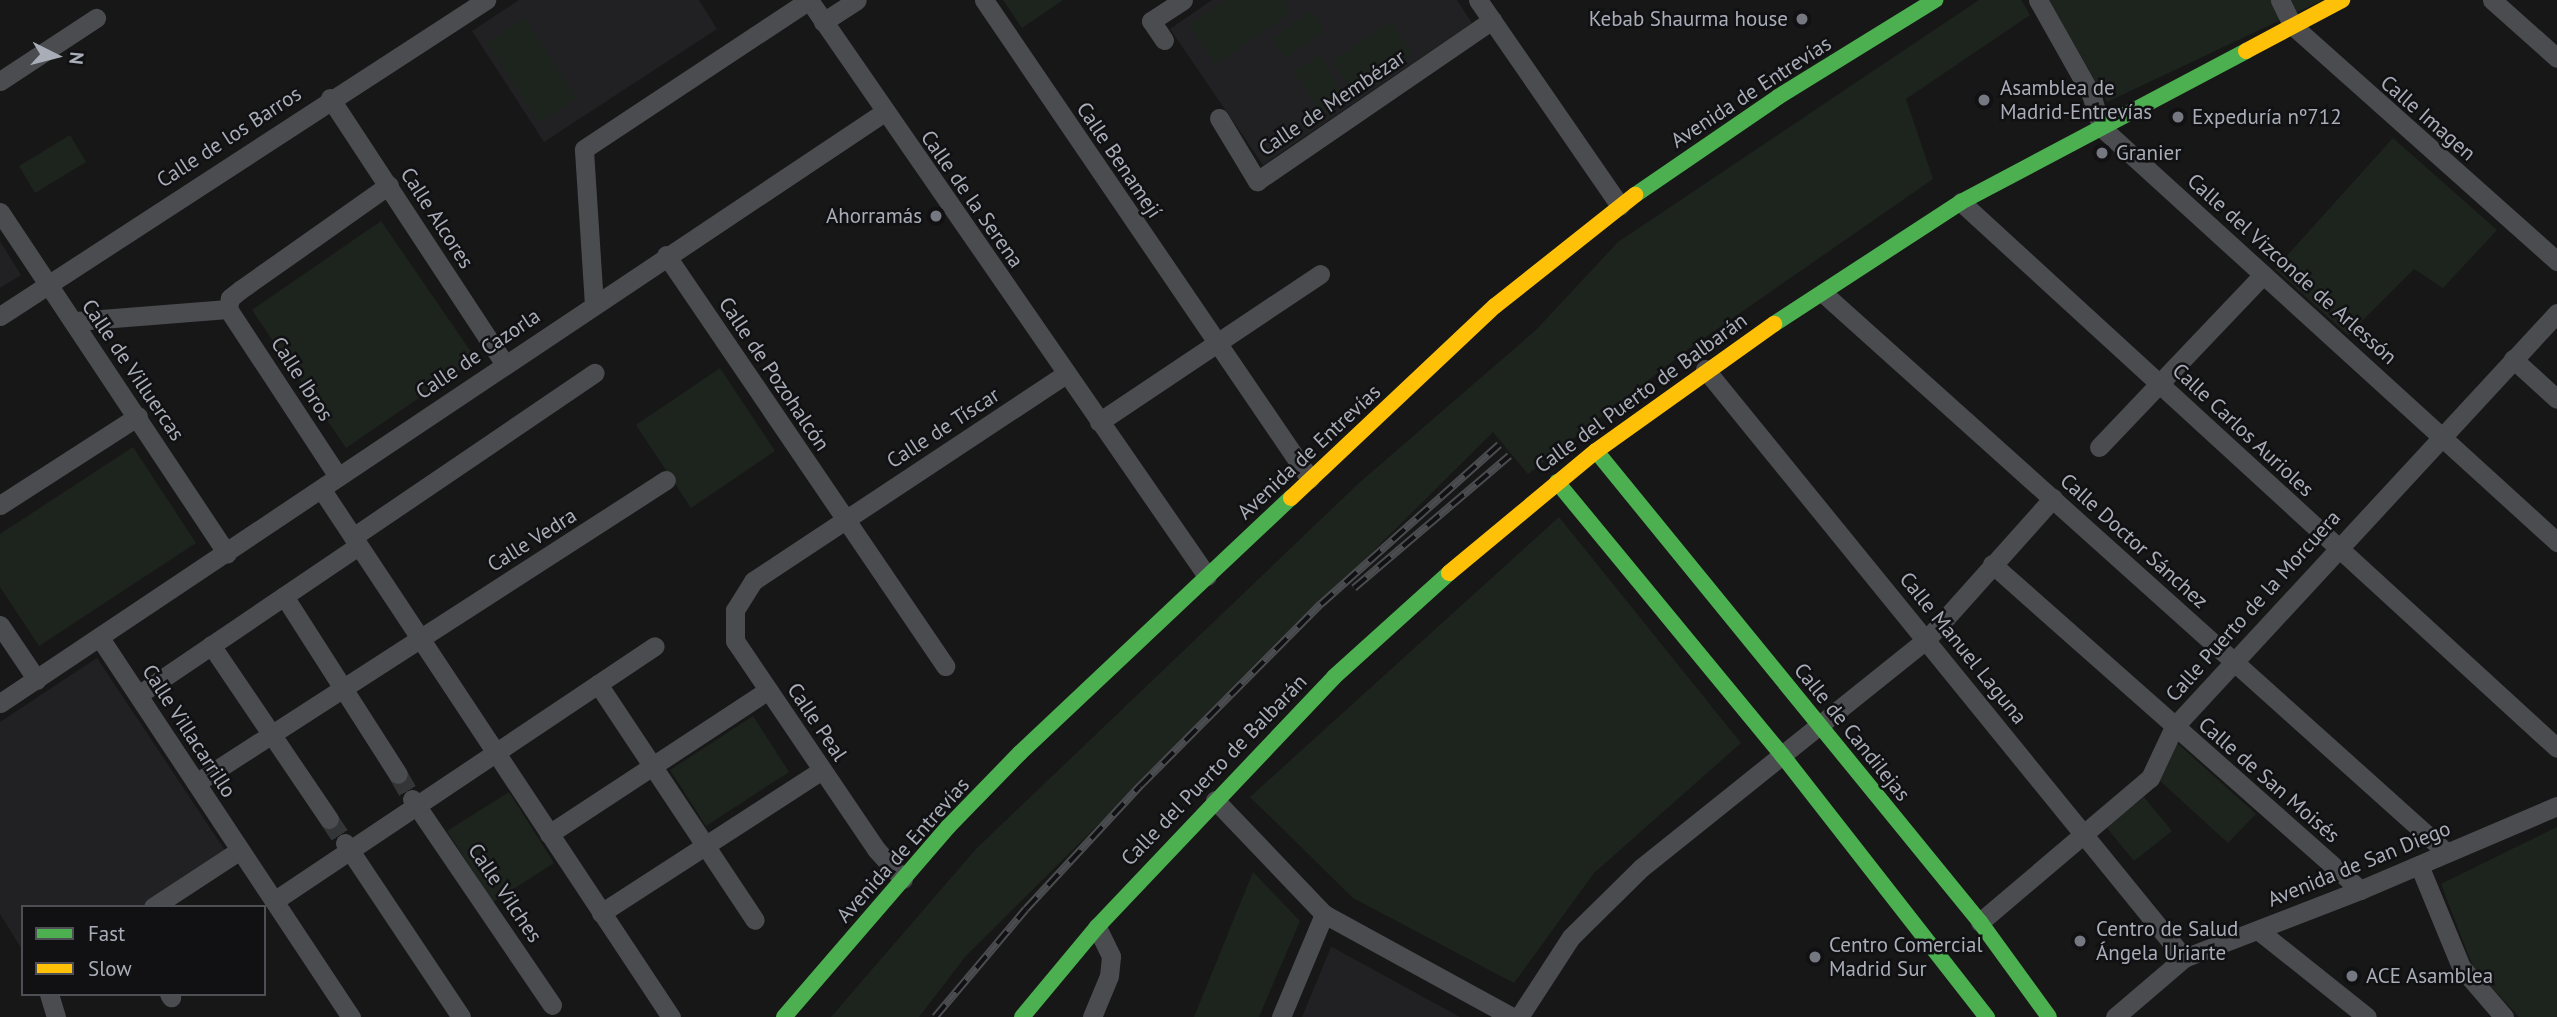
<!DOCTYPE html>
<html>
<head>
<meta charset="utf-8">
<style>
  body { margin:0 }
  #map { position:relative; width:2557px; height:1017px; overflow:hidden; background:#171717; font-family:"PT Sans",sans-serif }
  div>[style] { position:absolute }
  .built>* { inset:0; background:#212123 }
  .green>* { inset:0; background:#1d241e }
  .street-tunnel>* { height:19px; margin-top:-9.5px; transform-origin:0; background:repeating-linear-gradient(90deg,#343537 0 19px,transparent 0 29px) }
  .street>* { height:19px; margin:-9.5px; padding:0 9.5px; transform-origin:9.5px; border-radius:9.5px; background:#4b4c50 }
  .fast>* { height:16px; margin:-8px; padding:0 8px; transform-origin:8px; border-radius:8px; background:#4caf50 }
  .slow>* { height:16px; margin:-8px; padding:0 8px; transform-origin:8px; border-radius:8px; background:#ffc107 }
  .rail>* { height:8px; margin-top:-4px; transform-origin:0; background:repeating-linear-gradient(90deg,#111113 0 16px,#4b4c4f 0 32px); box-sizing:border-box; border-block:2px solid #4b4c4f }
  .dots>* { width:19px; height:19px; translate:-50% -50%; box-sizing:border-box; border:4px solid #111113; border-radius:50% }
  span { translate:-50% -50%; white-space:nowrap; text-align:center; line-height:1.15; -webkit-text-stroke:5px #111113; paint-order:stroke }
  .poi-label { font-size:21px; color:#a8adb8 }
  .right { translate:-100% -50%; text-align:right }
  .left { translate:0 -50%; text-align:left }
  .street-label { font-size:21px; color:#a8adb8 }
  .legend { position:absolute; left:21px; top:905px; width:245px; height:91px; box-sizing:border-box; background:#111113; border:2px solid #4d4f55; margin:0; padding:9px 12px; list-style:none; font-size:21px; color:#a8adb8 }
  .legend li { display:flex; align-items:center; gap:14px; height:35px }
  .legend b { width:35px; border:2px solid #4d4f55 }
  .north { position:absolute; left:21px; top:21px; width:70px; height:70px; -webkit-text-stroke:5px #111113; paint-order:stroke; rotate:96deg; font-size:19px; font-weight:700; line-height:28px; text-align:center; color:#a8adb8 }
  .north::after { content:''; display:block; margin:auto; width:24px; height:32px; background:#a8adb8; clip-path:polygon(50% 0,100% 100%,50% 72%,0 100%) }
</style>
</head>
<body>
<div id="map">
  <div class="built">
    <i style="clip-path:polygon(519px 0,699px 0,717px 29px,544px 142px,472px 31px)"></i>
    <i style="clip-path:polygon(1212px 0,1457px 0,1472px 23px,1263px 165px,1170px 29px)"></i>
    <i style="clip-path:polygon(0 241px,21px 275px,0 288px)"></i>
    <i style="clip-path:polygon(97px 658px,226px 852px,142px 907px,23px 907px,23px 951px,0 914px,0 722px)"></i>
    <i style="clip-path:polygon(1331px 947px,1332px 947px,1460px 1017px,1302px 1017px)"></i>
  </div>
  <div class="green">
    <i style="clip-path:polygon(1003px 0,1063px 0,1022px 28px)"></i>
    <i style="clip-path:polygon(1226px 0,1283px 0,1291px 13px,1215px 64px,1189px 25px)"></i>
    <i style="clip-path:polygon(1979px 0,2021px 0,2030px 15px,1906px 99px,1933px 179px,1691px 347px,1528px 474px,1493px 432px,965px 957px,919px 1017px,831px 1017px,976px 849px,1359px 483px,1536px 330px,1618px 242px)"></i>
    <i style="clip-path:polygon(2049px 0,2323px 0,2107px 102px)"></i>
    <i style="clip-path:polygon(1311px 10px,1324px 31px,1286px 59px,1272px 39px)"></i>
    <i style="clip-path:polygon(524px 18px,577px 98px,539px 123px,487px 43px)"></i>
    <i style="clip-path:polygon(1391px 21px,1412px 54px,1355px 95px,1332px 61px)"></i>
    <i style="clip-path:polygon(1320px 54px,1346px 98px,1321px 114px,1294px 72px)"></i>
    <i style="clip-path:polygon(70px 135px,86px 162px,35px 193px,19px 166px)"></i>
    <i style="clip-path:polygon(2393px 138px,2497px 230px,2443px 288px,2414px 269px,2348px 335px,2275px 269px)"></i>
    <i style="clip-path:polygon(381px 221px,476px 359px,346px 448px,252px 310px)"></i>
    <i style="clip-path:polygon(720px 368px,775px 451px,691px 508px,636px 425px)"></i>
    <i style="clip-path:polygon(133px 447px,196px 543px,39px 646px,0 587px,0 534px)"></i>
    <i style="clip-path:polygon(1559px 517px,1741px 743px,1594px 873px,1514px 983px,1353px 898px,1250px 797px)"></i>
    <i style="clip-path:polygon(753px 716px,789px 772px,706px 826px,670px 770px)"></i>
    <i style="clip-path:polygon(2176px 742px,2256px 814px,2228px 843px,2159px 780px)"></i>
    <i style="clip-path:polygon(509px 792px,554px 863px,493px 902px,447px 831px)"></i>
    <i style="clip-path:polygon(2144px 797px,2172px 831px,2134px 861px,2106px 827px)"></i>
    <i style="clip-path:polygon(2557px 827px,2557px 1017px,2519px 1017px,2473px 967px,2441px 884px)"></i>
    <i style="clip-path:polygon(1253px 872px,1300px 921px,1259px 1017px,1194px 1017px)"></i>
  </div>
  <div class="street-tunnel">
    <i style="left:398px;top:774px;width:28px;rotate:60deg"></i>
    <i style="left:329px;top:819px;width:29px;rotate:56deg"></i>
  </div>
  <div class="street">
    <i style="left:809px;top:0;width:700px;rotate:55.36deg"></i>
    <i style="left:984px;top:0;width:579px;rotate:55.76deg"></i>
    <i style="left:1478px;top:0;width:250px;rotate:55.4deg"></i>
    <i style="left:2038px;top:0;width:108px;rotate:60.6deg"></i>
    <i style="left:2091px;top:94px;width:34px;rotate:73deg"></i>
    <i style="left:2101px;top:127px;width:617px;rotate:42.3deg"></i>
    <i style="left:2280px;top:0;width:28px;rotate:64deg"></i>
    <i style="left:2292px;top:25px;width:355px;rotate:41.7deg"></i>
    <i style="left:2492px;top:0;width:87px;rotate:41.7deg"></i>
    <i style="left:823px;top:22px;width:40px;rotate:-32.9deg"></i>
    <i style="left:1164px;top:40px;width:23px;rotate:-124deg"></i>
    <i style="left:1151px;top:21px;width:38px;rotate:-33deg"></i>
    <i style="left:0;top:81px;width:115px;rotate:-33.3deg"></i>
    <i style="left:330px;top:98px;width:318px;rotate:56.7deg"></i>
    <i style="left:1219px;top:118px;width:74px;rotate:58.9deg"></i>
    <i style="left:1257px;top:181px;width:285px;rotate:-34.4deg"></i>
    <i style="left:1961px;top:202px;width:808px;rotate:42.49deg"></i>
    <i style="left:0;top:212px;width:410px;rotate:56.4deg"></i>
    <i style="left:666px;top:255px;width:497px;rotate:55.8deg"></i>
    <i style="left:1823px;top:293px;width:837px;rotate:41.9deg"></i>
    <i style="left:594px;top:305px;width:156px;rotate:-93.7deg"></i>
    <i style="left:584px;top:149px;width:270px;rotate:-33.5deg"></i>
    <i style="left:228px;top:309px;width:11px;rotate:-80deg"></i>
    <i style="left:230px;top:298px;width:13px;rotate:-39deg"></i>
    <i style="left:240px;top:290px;width:182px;rotate:-35.2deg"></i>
    <i style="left:228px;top:309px;width:199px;rotate:56.7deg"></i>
    <i style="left:0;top:316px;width:580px;rotate:-33.03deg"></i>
    <i style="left:76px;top:321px;width:152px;rotate:-4.5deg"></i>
    <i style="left:2513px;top:359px;width:59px;rotate:42.3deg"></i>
    <i style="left:1705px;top:369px;width:759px;rotate:50.88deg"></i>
    <i style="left:1099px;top:422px;width:266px;rotate:-33.8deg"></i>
    <i style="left:2099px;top:447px;width:238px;rotate:-46.4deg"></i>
    <i style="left:322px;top:490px;width:632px;rotate:56.49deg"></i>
    <i style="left:0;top:505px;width:164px;rotate:-32.8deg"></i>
    <i style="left:353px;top:537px;width:292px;rotate:-34.2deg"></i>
    <i style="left:1992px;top:564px;width:492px;rotate:41.5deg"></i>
    <i style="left:284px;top:596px;width:211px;rotate:57.4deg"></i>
    <i style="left:0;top:625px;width:66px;rotate:56.1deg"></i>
    <i style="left:100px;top:638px;width:455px;rotate:56.5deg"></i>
    <i style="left:211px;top:645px;width:210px;rotate:55.9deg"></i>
    <i style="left:598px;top:684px;width:283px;rotate:56.4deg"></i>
    <i style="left:138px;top:695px;width:266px;rotate:-34.1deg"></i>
    <i style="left:0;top:703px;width:1063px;rotate:-33.76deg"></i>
    <i style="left:196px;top:783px;width:559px;rotate:-32.81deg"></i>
    <i style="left:412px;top:799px;width:249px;rotate:55.8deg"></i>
    <i style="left:1215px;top:800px;width:158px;rotate:46.3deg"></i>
    <i style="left:1324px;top:914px;width:214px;rotate:28.7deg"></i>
    <i style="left:549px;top:834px;width:262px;rotate:-33.3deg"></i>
    <i style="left:345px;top:843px;width:209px;rotate:56.3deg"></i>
    <i style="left:2419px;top:865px;width:110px;rotate:67.6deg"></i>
    <i style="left:2461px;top:967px;width:66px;rotate:49.3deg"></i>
    <i style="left:903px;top:879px;width:40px;rotate:-132deg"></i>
    <i style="left:876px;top:849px;width:251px;rotate:-124.1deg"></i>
    <i style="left:735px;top:641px;width:31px;rotate:-90deg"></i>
    <i style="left:735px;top:610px;width:34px;rotate:-58deg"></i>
    <i style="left:753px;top:581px;width:375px;rotate:-33.5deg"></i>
    <i style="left:274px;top:901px;width:458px;rotate:-33.8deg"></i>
    <i style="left:153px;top:907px;width:104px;rotate:-33.2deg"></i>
    <i style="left:601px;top:913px;width:263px;rotate:-32.9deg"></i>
    <i style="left:1980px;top:922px;width:223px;rotate:-40.3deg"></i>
    <i style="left:2150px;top:778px;width:56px;rotate:-64.8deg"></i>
    <i style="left:2174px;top:727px;width:564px;rotate:-47.23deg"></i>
    <i style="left:2258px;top:930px;width:139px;rotate:38.6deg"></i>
    <i style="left:49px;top:994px;width:24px;rotate:73deg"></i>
    <i style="left:169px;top:994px;width:4px;rotate:56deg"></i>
    <i style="left:1092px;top:1017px;width:44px;rotate:-67.5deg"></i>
    <i style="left:1109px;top:976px;width:20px;rotate:-84deg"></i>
    <i style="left:1111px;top:956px;width:32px;rotate:-116deg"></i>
    <i style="left:1281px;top:1017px;width:112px;rotate:-67.3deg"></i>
    <i style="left:1519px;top:1017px;width:95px;rotate:-57deg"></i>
    <i style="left:1571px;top:937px;width:98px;rotate:-44.6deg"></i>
    <i style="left:1641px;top:868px;width:366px;rotate:-38.7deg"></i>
    <i style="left:1927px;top:639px;width:189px;rotate:-48.2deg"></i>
    <i style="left:2115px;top:1017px;width:91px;rotate:-40.5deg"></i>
    <i style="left:2184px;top:958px;width:189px;rotate:-21.1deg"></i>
    <i style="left:2360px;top:890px;width:214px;rotate:-23.1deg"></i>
  </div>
  <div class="fast">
    <i style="left:1635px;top:195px;width:173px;rotate:-34.4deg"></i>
    <i style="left:1778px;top:97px;width:185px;rotate:-31.7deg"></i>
    <i style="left:1774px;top:324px;width:223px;rotate:-33.1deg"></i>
    <i style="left:1961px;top:202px;width:323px;rotate:-27.9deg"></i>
    <i style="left:1596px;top:451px;width:608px;rotate:50.81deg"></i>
    <i style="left:1980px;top:922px;width:117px;rotate:54deg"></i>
    <i style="left:1557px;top:482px;width:354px;rotate:50.5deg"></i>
    <i style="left:1782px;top:755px;width:333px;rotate:52deg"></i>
    <i style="left:784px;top:1017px;width:251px;rotate:-49.2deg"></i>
    <i style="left:948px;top:827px;width:103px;rotate:-45.8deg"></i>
    <i style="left:1020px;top:753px;width:372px;rotate:-43.3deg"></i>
    <i style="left:1022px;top:1017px;width:117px;rotate:-50.2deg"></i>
    <i style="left:1097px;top:927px;width:344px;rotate:-46.5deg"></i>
    <i style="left:1334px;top:677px;width:155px;rotate:-42.1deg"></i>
  </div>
  <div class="slow">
    <i style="left:2246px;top:51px;width:109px;rotate:-28deg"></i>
    <i style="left:1291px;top:498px;width:280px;rotate:-43.3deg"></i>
    <i style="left:1495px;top:306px;width:179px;rotate:-38.4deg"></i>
    <i style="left:1449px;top:573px;width:191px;rotate:-39.7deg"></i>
    <i style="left:1596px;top:451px;width:219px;rotate:-35.5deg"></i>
  </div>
  <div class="rail">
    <i style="left:1354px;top:588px;width:204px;rotate:-40.4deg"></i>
    <i style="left:935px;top:1017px;width:141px;rotate:-49.9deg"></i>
    <i style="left:1026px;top:909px;width:168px;rotate:-47.2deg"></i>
    <i style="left:1140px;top:786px;width:257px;rotate:-45.2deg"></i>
    <i style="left:1321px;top:604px;width:239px;rotate:-41.8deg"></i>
  </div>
  <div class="dots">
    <i style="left:1802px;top:19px;background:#757880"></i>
    <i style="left:1984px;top:100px;background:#757880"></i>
    <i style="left:2178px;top:117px;background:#757880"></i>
    <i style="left:2102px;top:153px;background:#757880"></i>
    <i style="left:936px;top:216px;background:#757880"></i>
    <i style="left:2080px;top:941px;background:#757880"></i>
    <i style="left:1815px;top:957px;background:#757880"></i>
    <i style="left:2352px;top:976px;background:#757880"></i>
  </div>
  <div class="poi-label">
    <span class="right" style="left:1788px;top:19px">Kebab Shaurma house</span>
    <span class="left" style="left:2000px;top:100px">Asamblea de<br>Madrid-Entrevías</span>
    <span class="left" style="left:2192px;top:117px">Expeduría nº712</span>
    <span class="left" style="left:2116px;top:153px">Granier</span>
    <span class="right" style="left:922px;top:216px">Ahorramás</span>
    <span class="left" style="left:2096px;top:941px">Centro de Salud<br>Ángela Uriarte</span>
    <span class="left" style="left:1829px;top:957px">Centro Comercial<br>Madrid Sur</span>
    <span class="left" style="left:2366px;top:976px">ACE Asamblea</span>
  </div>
  <div class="street-label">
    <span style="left:1751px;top:92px;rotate:-33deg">Avenida de Entrevías</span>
    <span style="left:1332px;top:103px;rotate:-34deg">Calle de Membézar</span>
    <span style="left:2428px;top:118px;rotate:41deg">Calle Imagen</span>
    <span style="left:229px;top:137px;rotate:-33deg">Calle de los Barros</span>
    <span style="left:1119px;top:160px;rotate:56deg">Calle Benamejí</span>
    <span style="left:972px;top:199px;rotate:55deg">Calle de la Serena</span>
    <span style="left:437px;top:218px;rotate:57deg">Calle Alcores</span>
    <span style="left:2292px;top:269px;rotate:42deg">Calle del Vizconde de Arlessón</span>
    <span style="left:478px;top:354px;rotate:-34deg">Calle de Cazorla</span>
    <span style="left:133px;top:370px;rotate:56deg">Calle de Villuercas</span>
    <span style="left:774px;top:374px;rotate:56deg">Calle de Pozohalcón</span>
    <span style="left:302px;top:379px;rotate:57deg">Calle Ibros</span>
    <span style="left:1641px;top:393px;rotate:-36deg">Calle del Puerto de Balbarán</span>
    <span style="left:943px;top:428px;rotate:-33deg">Calle de Tíscar</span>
    <span style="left:2243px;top:430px;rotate:43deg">Calle Carlos Aurioles</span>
    <span style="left:1309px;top:452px;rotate:-43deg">Avenida de Entrevías</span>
    <span style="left:532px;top:540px;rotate:-32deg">Calle Vedra</span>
    <span style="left:2134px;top:541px;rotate:42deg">Calle Doctor Sánchez</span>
    <span style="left:2253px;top:606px;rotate:-48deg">Calle Puerto de la Morcuera</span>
    <span style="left:1963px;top:648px;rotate:51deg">Calle Manuel Laguna</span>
    <span style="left:817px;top:722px;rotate:56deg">Calle Peal</span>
    <span style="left:189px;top:731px;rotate:57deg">Calle Villacarrillo</span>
    <span style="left:1852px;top:732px;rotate:51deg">Calle de Candilejas</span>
    <span style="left:1214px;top:770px;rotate:-46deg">Calle del Puerto de Balbarán</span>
    <span style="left:2269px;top:780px;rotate:41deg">Calle de San Moisés</span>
    <span style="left:903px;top:850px;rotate:-48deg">Avenida de Entrevías</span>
    <span style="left:2359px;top:864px;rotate:-22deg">Avenida de San Diego</span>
    <span style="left:505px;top:893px;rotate:56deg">Calle Vilches</span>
  </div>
  <ul class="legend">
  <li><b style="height:9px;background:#4caf50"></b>Fast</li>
  <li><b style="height:9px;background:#ffc107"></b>Slow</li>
  </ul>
  <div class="north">N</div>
</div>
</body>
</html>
